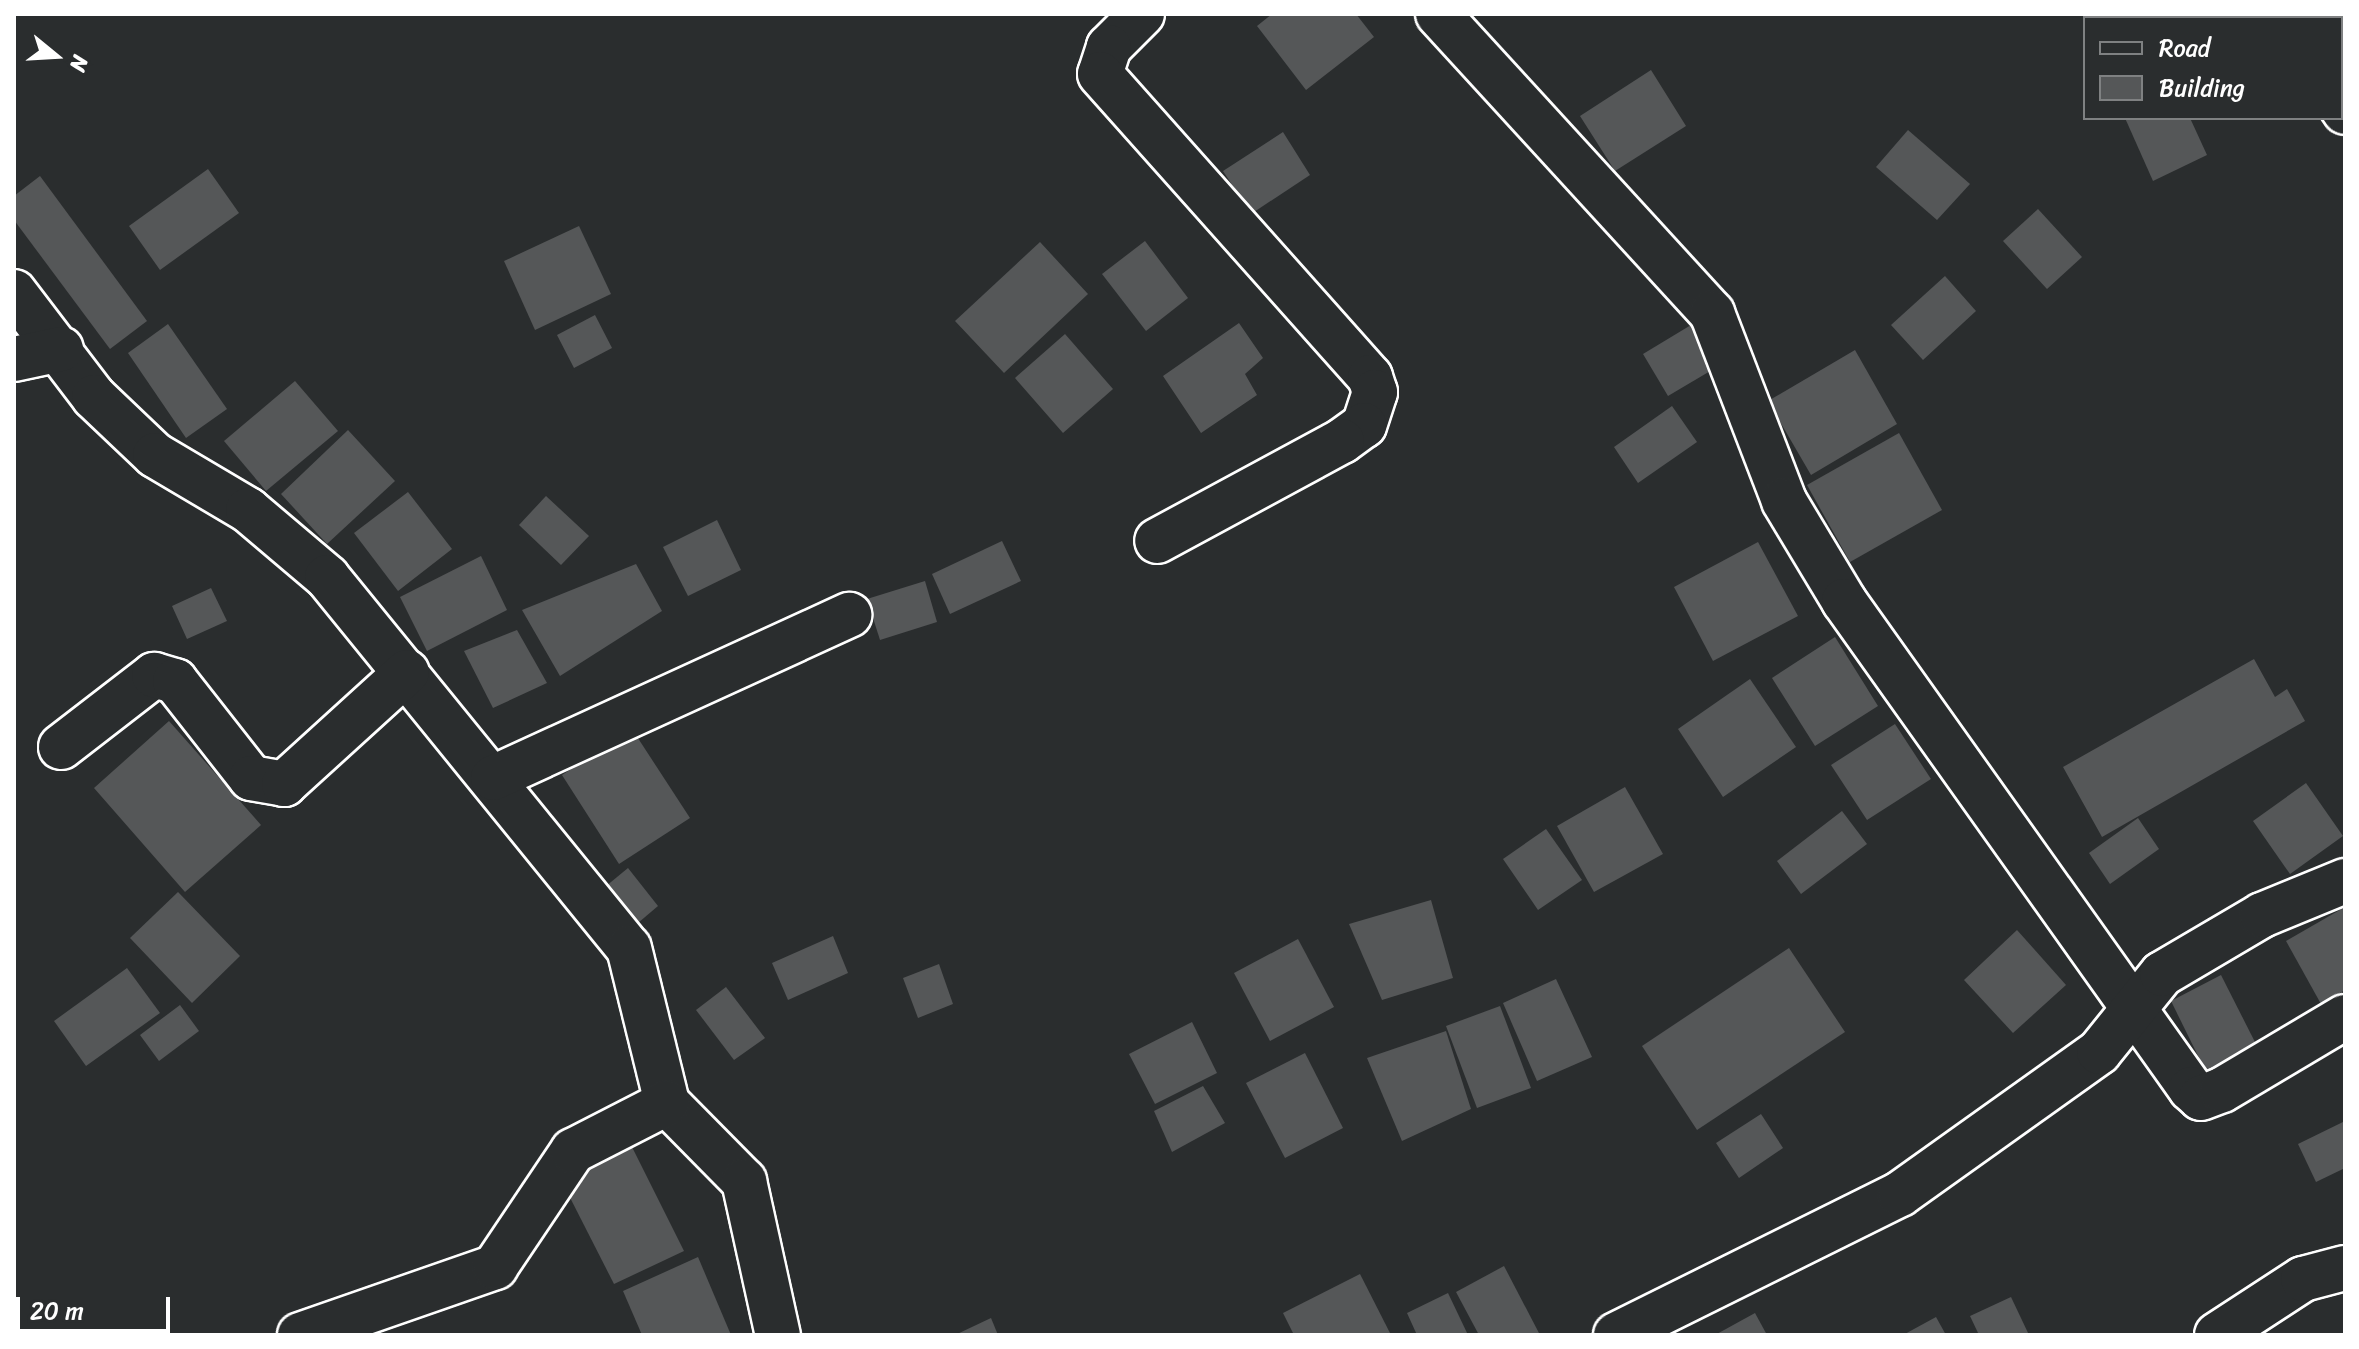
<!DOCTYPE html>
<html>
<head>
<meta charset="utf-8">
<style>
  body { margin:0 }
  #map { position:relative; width:2359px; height:1349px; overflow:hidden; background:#2a2d2e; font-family:Sriracha,sans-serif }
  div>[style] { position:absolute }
  .building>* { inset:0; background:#555758 }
  .roads { filter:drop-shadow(2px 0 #fff) drop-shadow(-2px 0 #fff) drop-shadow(0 2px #fff) drop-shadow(0 -2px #fff) }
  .minor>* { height:44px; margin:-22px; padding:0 22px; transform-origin:22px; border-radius:22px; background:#2a2d2e }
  span { translate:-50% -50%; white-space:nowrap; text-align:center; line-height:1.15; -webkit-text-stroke:6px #2a2d2e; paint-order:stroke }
  .frame { position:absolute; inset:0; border:16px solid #fff; pointer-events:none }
  .legend { position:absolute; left:2083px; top:16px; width:260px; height:104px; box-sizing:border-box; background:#2a2d2e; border:2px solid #7f8182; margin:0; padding:10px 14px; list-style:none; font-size:24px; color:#fff }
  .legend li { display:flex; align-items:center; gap:16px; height:40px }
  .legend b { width:40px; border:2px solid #7f8182 }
  .north { position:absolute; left:16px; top:16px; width:80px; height:80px; -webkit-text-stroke:6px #2a2d2e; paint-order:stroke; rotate:108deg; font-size:22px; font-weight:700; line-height:32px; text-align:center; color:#fff }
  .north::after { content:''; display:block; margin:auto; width:28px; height:36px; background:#fff; clip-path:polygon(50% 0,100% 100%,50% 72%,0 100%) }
  .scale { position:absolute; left:16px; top:1297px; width:154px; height:36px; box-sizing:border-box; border:4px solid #fff; border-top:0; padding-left:10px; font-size:24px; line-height:28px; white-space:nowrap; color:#fff; -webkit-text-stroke:6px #2a2d2e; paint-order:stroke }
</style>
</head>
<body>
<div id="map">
  <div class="building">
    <i style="clip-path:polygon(1272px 14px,1356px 14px,1374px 37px,1306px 90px,1257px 26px)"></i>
    <i style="clip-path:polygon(1651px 70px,1686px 126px,1615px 171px,1580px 116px)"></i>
    <i style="clip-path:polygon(2125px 118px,2190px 118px,2207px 155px,2153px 181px)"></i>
    <i style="clip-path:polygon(1908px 130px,1970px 184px,1937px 220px,1876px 167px)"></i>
    <i style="clip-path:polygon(1283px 132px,1310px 175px,1251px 214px,1223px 171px)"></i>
    <i style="clip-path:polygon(208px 169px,239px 213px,160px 270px,129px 226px)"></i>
    <i style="clip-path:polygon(40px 176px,147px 321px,110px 349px,14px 220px,14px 196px)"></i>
    <i style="clip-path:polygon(2038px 209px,2082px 257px,2047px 289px,2003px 241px)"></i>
    <i style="clip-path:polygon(579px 226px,611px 294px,535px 330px,504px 261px)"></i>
    <i style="clip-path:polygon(1145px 241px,1188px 298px,1146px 331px,1102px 274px)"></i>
    <i style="clip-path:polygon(1040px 242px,1088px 294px,1004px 373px,955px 321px)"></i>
    <i style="clip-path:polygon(1945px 276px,1976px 311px,1923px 360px,1891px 325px)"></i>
    <i style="clip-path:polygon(595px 315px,612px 348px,574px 368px,557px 335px)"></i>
    <i style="clip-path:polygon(1239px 323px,1263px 358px,1245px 374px,1257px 395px,1201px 433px,1163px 376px)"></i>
    <i style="clip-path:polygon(168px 324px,227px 409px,186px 438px,128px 353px)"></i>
    <i style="clip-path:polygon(1691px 325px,1717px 367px,1668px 396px,1643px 354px)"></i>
    <i style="clip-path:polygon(1065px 334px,1113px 389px,1063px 433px,1015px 378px)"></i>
    <i style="clip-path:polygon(1855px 350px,1897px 424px,1811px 475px,1768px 401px)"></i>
    <i style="clip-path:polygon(295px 381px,338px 431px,266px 491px,224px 441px)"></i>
    <i style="clip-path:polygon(1672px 406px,1697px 442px,1638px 483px,1614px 447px)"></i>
    <i style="clip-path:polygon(348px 430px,395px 481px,327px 544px,281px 494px)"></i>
    <i style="clip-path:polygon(1899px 433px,1942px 510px,1850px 562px,1807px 485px)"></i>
    <i style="clip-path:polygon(408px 492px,452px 549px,398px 591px,354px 533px)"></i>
    <i style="clip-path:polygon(546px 496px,589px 536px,561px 565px,519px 525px)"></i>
    <i style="clip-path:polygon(717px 520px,741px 570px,688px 596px,663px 547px)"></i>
    <i style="clip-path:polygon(1002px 541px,1021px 581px,950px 614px,932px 574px)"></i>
    <i style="clip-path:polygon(1758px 542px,1798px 616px,1713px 661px,1674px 587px)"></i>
    <i style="clip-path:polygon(481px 556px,507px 610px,427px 651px,400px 597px)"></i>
    <i style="clip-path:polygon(636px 564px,662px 611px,560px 676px,522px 610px)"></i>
    <i style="clip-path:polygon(925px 581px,937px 622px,880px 640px,867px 599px)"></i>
    <i style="clip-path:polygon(211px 588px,227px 621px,187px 639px,172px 606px)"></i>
    <i style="clip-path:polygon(517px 630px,547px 683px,493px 708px,464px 651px)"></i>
    <i style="clip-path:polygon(1835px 637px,1878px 706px,1815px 746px,1772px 678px)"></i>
    <i style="clip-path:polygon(2254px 659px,2275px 697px,2287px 689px,2305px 721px,2102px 837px,2063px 767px)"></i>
    <i style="clip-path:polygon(1750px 679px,1796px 747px,1723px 797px,1678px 729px)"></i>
    <i style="clip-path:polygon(169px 721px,261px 825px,185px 892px,94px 788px)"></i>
    <i style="clip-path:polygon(1895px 724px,1931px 779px,1867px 820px,1831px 765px)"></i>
    <i style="clip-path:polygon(632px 729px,690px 818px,619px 864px,562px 775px)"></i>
    <i style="clip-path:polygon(2306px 783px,2343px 836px,2290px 874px,2253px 821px)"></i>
    <i style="clip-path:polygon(1625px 787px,1663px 854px,1594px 892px,1557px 826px)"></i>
    <i style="clip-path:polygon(1842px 811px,1867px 844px,1801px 894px,1777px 861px)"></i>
    <i style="clip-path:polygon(2138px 818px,2159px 849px,2110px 884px,2089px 853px)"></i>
    <i style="clip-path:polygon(1546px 829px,1582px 880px,1538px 910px,1503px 859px)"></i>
    <i style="clip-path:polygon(628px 868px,658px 906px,625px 934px,594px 896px)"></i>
    <i style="clip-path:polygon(178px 892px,240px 956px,192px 1003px,130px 938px)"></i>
    <i style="clip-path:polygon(1431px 900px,1453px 978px,1382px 1000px,1349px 924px)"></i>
    <i style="clip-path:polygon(2345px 907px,2345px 990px,2321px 1004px,2286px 941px)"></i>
    <i style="clip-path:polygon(2017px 930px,2066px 985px,2013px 1033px,1964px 980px)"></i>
    <i style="clip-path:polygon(833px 936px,848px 973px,788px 1000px,772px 963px)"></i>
    <i style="clip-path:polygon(1298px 939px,1334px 1007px,1270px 1041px,1234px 973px)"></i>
    <i style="clip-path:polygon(1789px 948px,1845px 1032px,1697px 1130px,1642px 1046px)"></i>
    <i style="clip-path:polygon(939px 964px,953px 1004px,918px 1018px,903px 978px)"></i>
    <i style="clip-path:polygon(127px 968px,160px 1013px,86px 1066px,54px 1021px)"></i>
    <i style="clip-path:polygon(2221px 975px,2258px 1048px,2207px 1074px,2171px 1001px)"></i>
    <i style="clip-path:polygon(1556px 979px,1592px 1057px,1537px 1081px,1503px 1003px)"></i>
    <i style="clip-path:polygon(726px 987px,765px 1038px,734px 1060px,696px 1010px)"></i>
    <i style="clip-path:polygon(180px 1005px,199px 1031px,159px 1061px,140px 1035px)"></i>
    <i style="clip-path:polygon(1500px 1006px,1531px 1088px,1477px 1108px,1446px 1026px)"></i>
    <i style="clip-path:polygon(1192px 1022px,1217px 1073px,1155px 1104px,1129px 1054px)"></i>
    <i style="clip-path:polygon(1446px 1031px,1471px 1109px,1402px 1141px,1367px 1058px)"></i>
    <i style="clip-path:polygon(1305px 1053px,1343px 1128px,1285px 1158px,1246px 1083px)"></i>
    <i style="clip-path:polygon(1203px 1086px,1225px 1123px,1172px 1152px,1154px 1111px)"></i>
    <i style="clip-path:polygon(1761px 1114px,1783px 1148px,1739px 1178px,1716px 1143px)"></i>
    <i style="clip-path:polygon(2345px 1121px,2345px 1168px,2316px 1182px,2298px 1144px)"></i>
    <i style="clip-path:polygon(626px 1135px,684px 1251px,614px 1284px,558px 1174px)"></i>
    <i style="clip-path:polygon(698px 1257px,731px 1335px,642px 1335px,623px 1291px)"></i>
    <i style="clip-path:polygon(1504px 1266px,1540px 1335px,1479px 1335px,1456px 1292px)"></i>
    <i style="clip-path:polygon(1360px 1274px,1391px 1335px,1294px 1335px,1283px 1313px)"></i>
    <i style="clip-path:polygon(1448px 1293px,1468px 1335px,1417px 1335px,1407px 1313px)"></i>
    <i style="clip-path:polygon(2011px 1297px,2029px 1335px,1979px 1335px,1970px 1316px)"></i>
    <i style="clip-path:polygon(1755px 1313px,1767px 1335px,1715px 1335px)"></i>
    <i style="clip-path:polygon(1936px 1317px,1946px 1335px,1903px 1335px)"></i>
    <i style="clip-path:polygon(991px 1318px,998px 1335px,955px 1335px)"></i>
  </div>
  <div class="roads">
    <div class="minor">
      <i style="left:1142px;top:14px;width:47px;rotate:135deg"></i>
      <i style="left:1109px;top:47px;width:28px;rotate:108deg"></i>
      <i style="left:1100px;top:74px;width:406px;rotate:48.3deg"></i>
      <i style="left:1370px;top:377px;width:16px;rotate:72deg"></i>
      <i style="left:1375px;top:392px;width:35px;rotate:108deg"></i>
      <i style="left:1364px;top:425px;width:27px;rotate:144deg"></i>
      <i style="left:1342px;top:441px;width:210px;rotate:151.6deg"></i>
      <i style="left:1438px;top:14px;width:406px;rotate:47.5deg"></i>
      <i style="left:1712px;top:313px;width:201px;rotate:69deg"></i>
      <i style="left:1784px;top:501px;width:117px;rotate:59deg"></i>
      <i style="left:1844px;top:601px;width:599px;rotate:54.58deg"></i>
      <i style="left:2191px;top:1089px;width:13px;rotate:42deg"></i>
      <i style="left:2201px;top:1098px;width:22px;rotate:-21deg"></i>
      <i style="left:2222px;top:1090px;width:143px;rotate:-30.7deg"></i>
      <i style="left:2288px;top:14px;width:4px;rotate:76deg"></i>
      <i style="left:2341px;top:106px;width:7px;rotate:56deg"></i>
      <i style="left:14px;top:292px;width:132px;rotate:52.7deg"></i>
      <i style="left:94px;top:397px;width:84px;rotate:43.6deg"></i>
      <i style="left:155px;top:455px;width:108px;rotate:30.6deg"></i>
      <i style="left:248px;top:510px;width:104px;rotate:40.3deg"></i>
      <i style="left:327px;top:577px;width:478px;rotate:50.9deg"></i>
      <i style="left:629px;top:948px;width:160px;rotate:76.2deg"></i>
      <i style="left:667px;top:1103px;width:110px;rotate:45.4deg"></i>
      <i style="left:744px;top:1181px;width:158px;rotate:77.6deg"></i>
      <i style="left:14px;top:359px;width:48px;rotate:-12deg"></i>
      <i style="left:61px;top:747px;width:118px;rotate:-37.7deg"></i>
      <i style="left:154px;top:675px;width:22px;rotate:16deg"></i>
      <i style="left:175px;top:681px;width:123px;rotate:51.9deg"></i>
      <i style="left:251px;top:778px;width:34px;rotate:10deg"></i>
      <i style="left:284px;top:784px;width:166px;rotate:-42.3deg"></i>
      <i style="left:493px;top:778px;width:392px;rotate:-24.6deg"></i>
      <i style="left:300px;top:1335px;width:207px;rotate:-19.2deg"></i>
      <i style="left:495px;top:1267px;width:140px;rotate:-56.1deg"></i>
      <i style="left:573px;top:1151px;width:106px;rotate:-27.1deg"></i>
      <i style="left:1616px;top:1335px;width:317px;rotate:-26.4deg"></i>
      <i style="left:1900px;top:1194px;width:244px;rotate:-35.5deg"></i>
      <i style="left:2099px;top:1052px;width:100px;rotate:-51.1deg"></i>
      <i style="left:2162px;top:974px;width:116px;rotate:-30.5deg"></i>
      <i style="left:2262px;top:915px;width:90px;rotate:-22.3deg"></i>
      <i style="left:2217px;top:1335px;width:103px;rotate:-33.1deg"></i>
      <i style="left:2303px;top:1279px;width:43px;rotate:-14.7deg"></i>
    </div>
  </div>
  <div class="frame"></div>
  <ul class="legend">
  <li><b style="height:10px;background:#2a2d2e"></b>Road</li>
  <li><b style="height:22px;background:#555758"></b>Building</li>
  </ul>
  <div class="north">N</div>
  <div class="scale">20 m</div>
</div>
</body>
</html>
